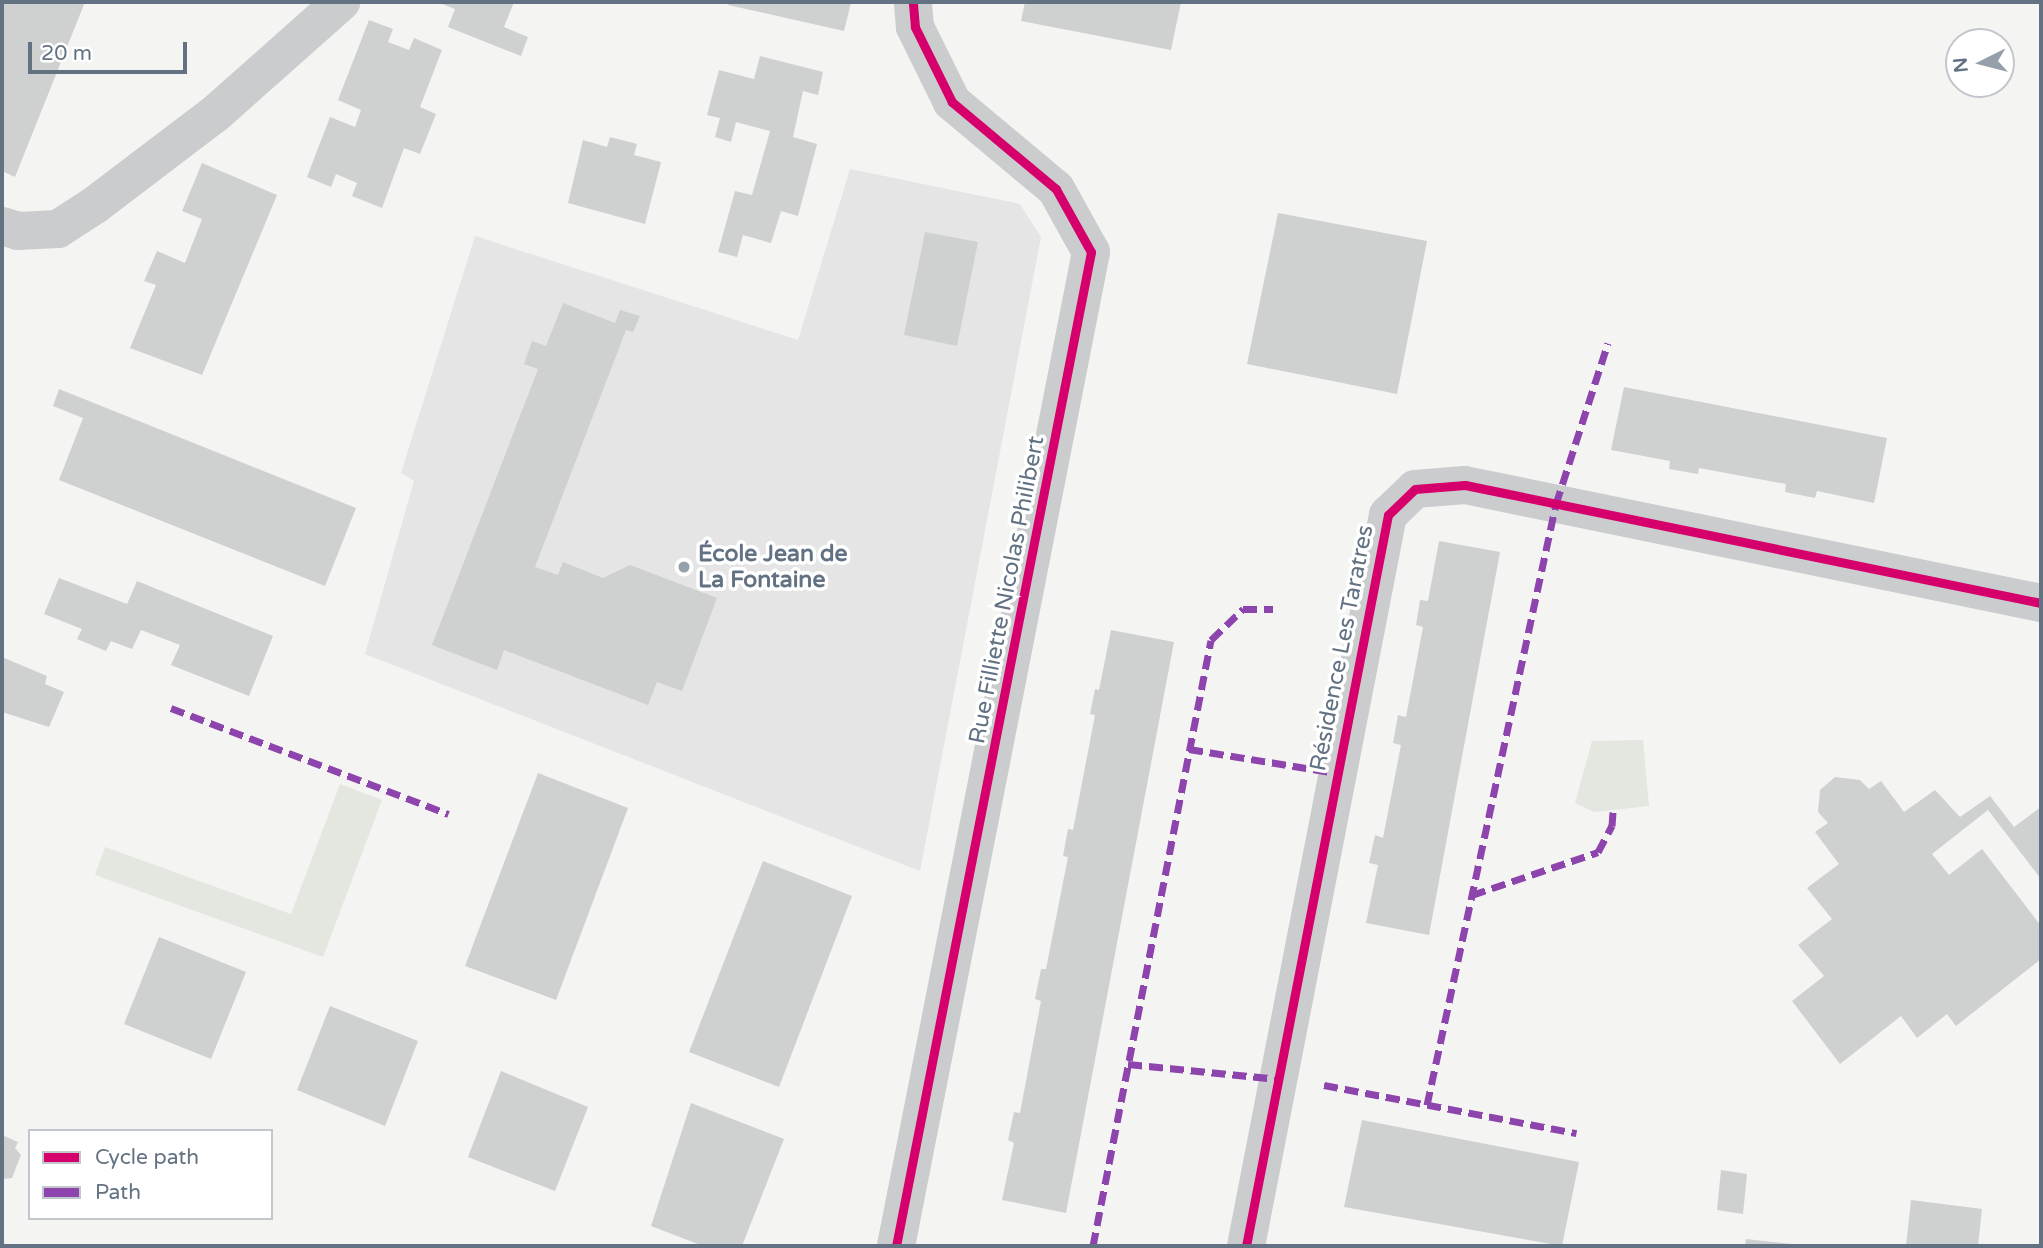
<!DOCTYPE html>
<html>
<head>
<meta charset="utf-8">
<style>
  body { margin:0 }
  #map { position:relative; width:2043px; height:1248px; overflow:hidden; background:#f4f4f2; font-family:"Varela Round",sans-serif }
  div>[style] { position:absolute }
  .built>* { inset:0; background:#e4e5e4 }
  .green>* { inset:0; background:#e3e7e0 }
  .building>* { inset:0; background:#cfd0d0 }
  .minor>* { height:38px; margin:-19px; padding:0 19px; transform-origin:19px; border-radius:19px; background:#cbcccd }
  .quiet>* { height:7px; margin-top:-3.5px; transform-origin:0; background:repeating-linear-gradient(90deg,#8e44ad 0 14px,transparent 0 21px) }
  .cycleway>* { height:9px; margin:-4.5px; padding:0 4.5px; transform-origin:4.5px; border-radius:4.5px; background:#d6006c }
  .dots>* { width:19px; height:19px; translate:-50% -50%; box-sizing:border-box; border:4px solid #fff; border-radius:50% }
  span { translate:-50% -50%; white-space:nowrap; text-align:center; line-height:1.15; -webkit-text-stroke:7px #fff; paint-order:stroke }
  .poi-label { font-size:23px; color:#637283; font-weight:700 }
  .left { translate:0 -50%; text-align:left }
  .street-label { font-size:23px; color:#637283 }
  .frame { position:absolute; inset:0; border:4px solid #637283; pointer-events:none }
  .legend { position:absolute; left:28px; top:1129px; width:245px; height:91px; box-sizing:border-box; background:#fff; border:2px solid #c1c7cd; margin:0; padding:9px 12px; list-style:none; font-size:21px; color:#637283 }
  .legend li { display:flex; align-items:center; gap:14px; height:35px }
  .legend b { width:35px; border:2px solid #c1c7cd }
  .north { position:absolute; left:1945px; top:28px; width:70px; height:70px; box-sizing:border-box; background:#fff; border:2px solid #c1c7cd; border-radius:50%; rotate:264deg; font-size:19px; font-weight:700; line-height:28px; text-align:center; color:#637283 }
  .north::after { content:''; display:block; margin:auto; width:24px; height:32px; background:#96a0aa; clip-path:polygon(50% 0,100% 100%,50% 72%,0 100%) }
  .scale { position:absolute; left:28px; top:42px; width:159px; height:32px; box-sizing:border-box; border:4px solid #637283; border-top:0; padding-left:9px; font-size:21px; line-height:24px; white-space:nowrap; color:#637283; -webkit-text-stroke:5px #fff; paint-order:stroke }
</style>
</head>
<body>
<div id="map">
  <div class="built">
    <i style="clip-path:polygon(850px 169px,1020px 204px,1041px 237px,920px 871px,365px 654px,414px 481px,401px 473px,475px 236px,798px 340px)"></i>
  </div>
  <div class="green">
    <i style="clip-path:polygon(1643px 740px,1649px 806px,1594px 812px,1575px 803px,1592px 741px)"></i>
    <i style="clip-path:polygon(340px 784px,382px 800px,323px 957px,95px 875px,105px 847px,291px 914px)"></i>
  </div>
  <div class="building">
    <i style="clip-path:polygon(2px 2px,85px 2px,15px 177px,2px 171px)"></i>
    <i style="clip-path:polygon(437px 2px,514px 2px,504px 27px,528px 37px,521px 56px,448px 27px,455px 9px)"></i>
    <i style="clip-path:polygon(729px 2px,845px 2px,851px 3px,844px 31px,728px 5px)"></i>
    <i style="clip-path:polygon(1025px 2px,1181px 2px,1171px 50px,1021px 21px)"></i>
    <i style="clip-path:polygon(369px 20px,393px 29px,388px 42px,409px 50px,414px 38px,442px 50px,420px 107px,436px 114px,420px 154px,404px 148px,382px 208px,352px 196px,357px 183px,336px 174px,331px 187px,307px 177px,330px 117px,355px 127px,361px 110px,338px 100px)"></i>
    <i style="clip-path:polygon(760px 56px,823px 72px,818px 95px,803px 91px,793px 137px,817px 144px,798px 216px,781px 211px,771px 243px,743px 235px,737px 257px,718px 252px,735px 191px,752px 195px,770px 131px,736px 122px,731px 142px,715px 137px,720px 118px,707px 115px,719px 70px,754px 79px)"></i>
    <i style="clip-path:polygon(610px 137px,637px 144px,634px 155px,661px 162px,645px 224px,568px 203px,583px 140px,607px 147px)"></i>
    <i style="clip-path:polygon(202px 163px,277px 195px,202px 375px,130px 348px,156px 285px,144px 281px,157px 251px,185px 263px,202px 219px,182px 211px)"></i>
    <i style="clip-path:polygon(1278px 213px,1427px 241px,1397px 394px,1247px 364px)"></i>
    <i style="clip-path:polygon(925px 232px,978px 242px,957px 346px,904px 335px)"></i>
    <i style="clip-path:polygon(563px 303px,615px 323px,620px 310px,640px 316px,633px 332px,626px 330px,535px 567px,558px 575px,563px 562px,603px 578px,630px 565px,717px 598px,682px 691px,657px 682px,648px 705px,504px 650px,497px 670px,432px 645px,538px 369px,524px 364px,532px 341px,546px 346px)"></i>
    <i style="clip-path:polygon(1624px 387px,1887px 438px,1874px 503px,1817px 491px,1815px 498px,1785px 492px,1786px 484px,1699px 468px,1698px 474px,1669px 469px,1670px 461px,1611px 450px)"></i>
    <i style="clip-path:polygon(59px 389px,356px 508px,325px 586px,59px 480px,83px 418px,53px 406px)"></i>
    <i style="clip-path:polygon(1439px 541px,1500px 552px,1429px 935px,1366px 923px,1378px 865px,1369px 863px,1375px 835px,1383px 838px,1401px 745px,1393px 743px,1398px 715px,1406px 717px,1423px 627px,1416px 625px,1420px 600px,1428px 601px)"></i>
    <i style="clip-path:polygon(59px 578px,127px 604px,137px 581px,273px 636px,249px 696px,171px 665px,180px 645px,141px 630px,132px 649px,111px 641px,106px 651px,77px 639px,82px 629px,44px 614px)"></i>
    <i style="clip-path:polygon(1111px 630px,1174px 642px,1066px 1213px,1002px 1200px,1014px 1143px,1008px 1140px,1014px 1112px,1020px 1113px,1041px 1001px,1035px 999px,1041px 969px,1046px 969px,1068px 857px,1063px 856px,1068px 829px,1073px 830px,1095px 715px,1090px 714px,1095px 689px,1099px 690px)"></i>
    <i style="clip-path:polygon(2px 657px,47px 676px,45px 684px,64px 692px,49px 727px,2px 712px)"></i>
    <i style="clip-path:polygon(538px 773px,628px 808px,556px 1000px,465px 966px)"></i>
    <i style="clip-path:polygon(1835px 777px,1860px 780px,1869px 789px,1881px 781px,1904px 812px,1935px 790px,1960px 817px,1990px 796px,2014px 827px,2041px 807px,2041px 879px,1988px 810px,1932px 854px,1949px 875px,1982px 849px,2041px 926px,2041px 959px,1956px 1026px,1947px 1014px,1917px 1038px,1901px 1016px,1840px 1064px,1792px 1001px,1824px 976px,1798px 945px,1832px 919px,1807px 888px,1839px 864px,1815px 832px,1828px 823px,1818px 812px,1820px 790px)"></i>
    <i style="clip-path:polygon(763px 861px,852px 896px,779px 1087px,689px 1052px)"></i>
    <i style="clip-path:polygon(159px 937px,246px 972px,211px 1059px,124px 1024px)"></i>
    <i style="clip-path:polygon(330px 1006px,418px 1041px,385px 1126px,297px 1090px)"></i>
    <i style="clip-path:polygon(501px 1071px,588px 1107px,555px 1191px,468px 1157px)"></i>
    <i style="clip-path:polygon(691px 1103px,784px 1139px,742px 1246px,703px 1246px,651px 1226px)"></i>
    <i style="clip-path:polygon(1362px 1120px,1579px 1162px,1562px 1246px,1344px 1207px)"></i>
    <i style="clip-path:polygon(2px 1135px,18px 1142px,15px 1148px,21px 1155px,12px 1178px,4px 1179px,2px 1185px)"></i>
    <i style="clip-path:polygon(1721px 1170px,1747px 1174px,1743px 1214px,1717px 1210px)"></i>
    <i style="clip-path:polygon(1911px 1200px,1982px 1209px,1978px 1246px,1906px 1246px)"></i>
    <i style="clip-path:polygon(1746px 1239px,1792px 1244px,1792px 1246px,1745px 1246px)"></i>
  </div>
  <div class="minor">
    <i style="left:2px;top:226px;width:17px;rotate:17deg"></i>
    <i style="left:18px;top:231px;width:40px;rotate:-2.9deg"></i>
    <i style="left:58px;top:229px;width:44px;rotate:-33deg"></i>
    <i style="left:95px;top:205px;width:151px;rotate:-37.2deg"></i>
    <i style="left:215px;top:114px;width:169px;rotate:-41.6deg"></i>
    <i style="left:896px;top:1246px;width:1013px;rotate:-78.9deg"></i>
    <i style="left:1091px;top:252px;width:72px;rotate:-119.1deg"></i>
    <i style="left:1056px;top:189px;width:136px;rotate:-140.1deg"></i>
    <i style="left:952px;top:102px;width:84px;rotate:-116.3deg"></i>
    <i style="left:915px;top:27px;width:25px;rotate:-95deg"></i>
    <i style="left:1246px;top:1246px;width:745px;rotate:-79.01deg"></i>
    <i style="left:1388px;top:515px;width:37px;rotate:-44deg"></i>
    <i style="left:1415px;top:489px;width:50px;rotate:-4.6deg"></i>
    <i style="left:1465px;top:485px;width:588px;rotate:11.58deg"></i>
  </div>
  <div class="quiet">
    <i style="left:171px;top:708px;width:297px;rotate:20.9deg"></i>
    <i style="left:1189px;top:749px;width:150px;rotate:9.2deg"></i>
    <i style="left:1472px;top:895px;width:133px;rotate:-18.8deg"></i>
    <i style="left:1598px;top:852px;width:30px;rotate:-62deg"></i>
    <i style="left:1612px;top:826px;width:14px;rotate:-86deg"></i>
    <i style="left:1128px;top:1064px;width:150px;rotate:5.7deg"></i>
    <i style="left:1324px;top:1085px;width:257px;rotate:10.8deg"></i>
    <i style="left:1427px;top:1105px;width:615px;rotate:-77.89deg"></i>
    <i style="left:1556px;top:504px;width:169px;rotate:-72.1deg"></i>
    <i style="left:1093px;top:1246px;width:617px;rotate:-78.98deg"></i>
    <i style="left:1211px;top:640px;width:45px;rotate:-44.1deg"></i>
    <i style="left:1243px;top:609px;width:30px"></i>
  </div>
  <div class="cycleway">
    <i style="left:896px;top:1246px;width:1013px;rotate:-78.9deg"></i>
    <i style="left:1091px;top:252px;width:72px;rotate:-119.1deg"></i>
    <i style="left:1056px;top:189px;width:136px;rotate:-140.1deg"></i>
    <i style="left:952px;top:102px;width:84px;rotate:-116.3deg"></i>
    <i style="left:915px;top:27px;width:25px;rotate:-95deg"></i>
    <i style="left:1246px;top:1246px;width:745px;rotate:-79.01deg"></i>
    <i style="left:1388px;top:515px;width:37px;rotate:-44deg"></i>
    <i style="left:1415px;top:489px;width:50px;rotate:-4.6deg"></i>
    <i style="left:1465px;top:485px;width:588px;rotate:11.58deg"></i>
  </div>
  <div class="dots">
    <i style="left:684px;top:567px;background:#96a0aa"></i>
  </div>
  <div class="poi-label">
    <span class="left" style="left:698px;top:567px">École Jean de<br>La Fontaine</span>
  </div>
  <div class="street-label">
    <span style="left:1007px;top:590px;rotate:-79deg">Rue Filliette Nicolas Philibert</span>
    <span style="left:1342px;top:648px;rotate:-79deg">Résidence Les Taratres</span>
  </div>
  <div class="frame"></div>
  <ul class="legend">
  <li><b style="height:9px;background:#d6006c"></b>Cycle path</li>
  <li><b style="height:9px;background:#8e44ad"></b>Path</li>
  </ul>
  <div class="north">N</div>
  <div class="scale">20 m</div>
</div>
</body>
</html>
